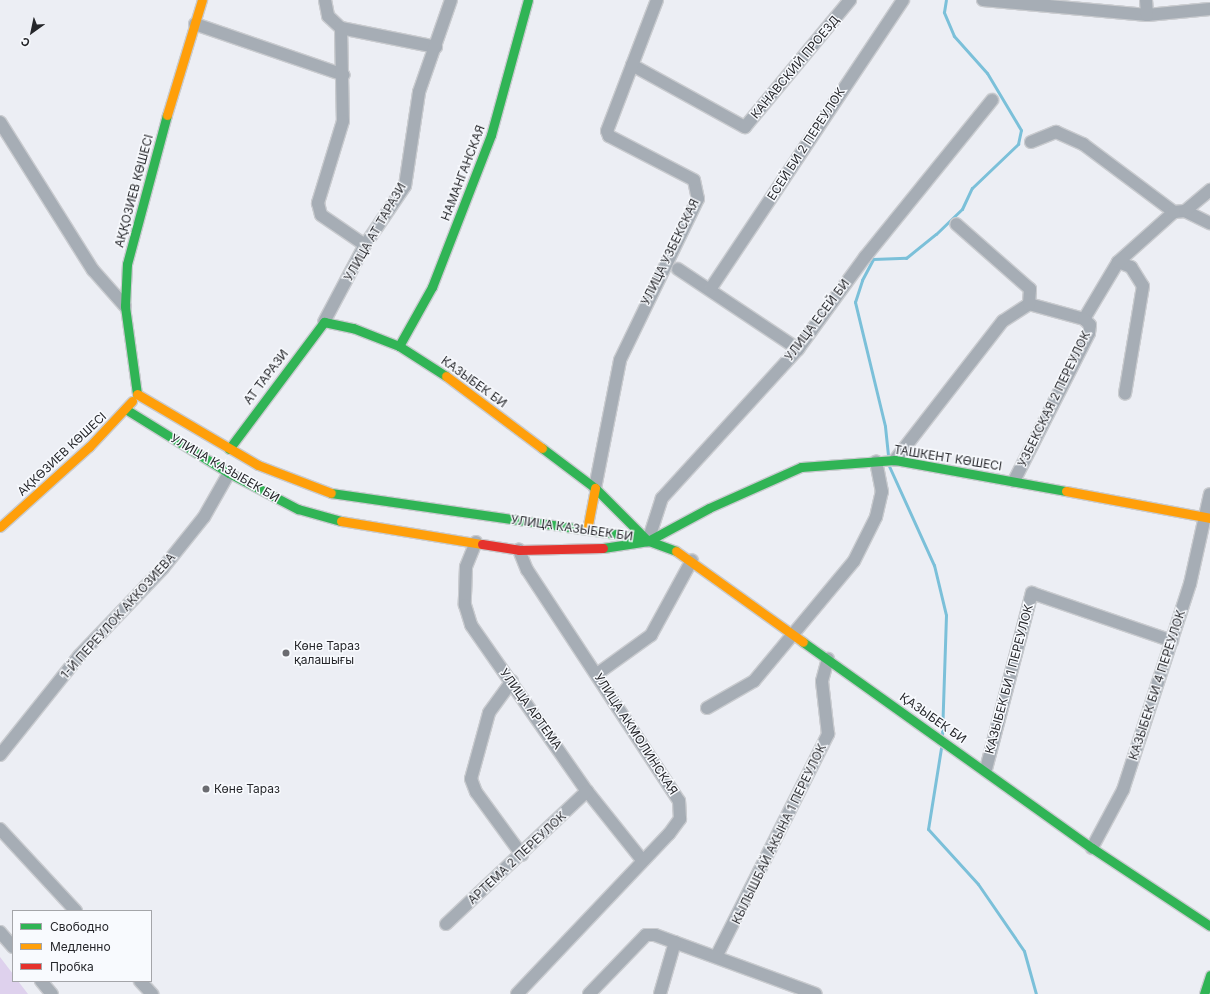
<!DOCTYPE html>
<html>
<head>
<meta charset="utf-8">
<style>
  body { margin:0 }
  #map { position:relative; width:1210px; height:994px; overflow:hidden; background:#eceef4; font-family:Inter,sans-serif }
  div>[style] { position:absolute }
  .green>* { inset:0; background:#ded1ed }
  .stream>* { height:3px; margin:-1.5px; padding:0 1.5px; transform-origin:1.5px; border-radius:1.5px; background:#7bc0d9 }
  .roads { filter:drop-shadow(1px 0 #c9cbcf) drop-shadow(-1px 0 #c9cbcf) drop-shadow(0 1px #c9cbcf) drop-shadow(0 -1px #c9cbcf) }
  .street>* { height:12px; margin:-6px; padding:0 6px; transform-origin:6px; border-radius:6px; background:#a6adb5 }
  .fast>* { height:9px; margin:-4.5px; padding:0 4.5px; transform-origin:4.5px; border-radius:4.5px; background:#30b455 }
  .slow>* { height:9px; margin:-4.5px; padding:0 4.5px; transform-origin:4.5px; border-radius:4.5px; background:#ff9f0a }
  .jam>* { height:9px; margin:-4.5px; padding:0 4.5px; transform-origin:4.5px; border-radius:4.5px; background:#e5322d }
  .dots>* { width:11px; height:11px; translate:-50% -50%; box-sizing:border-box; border:2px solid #f8fafe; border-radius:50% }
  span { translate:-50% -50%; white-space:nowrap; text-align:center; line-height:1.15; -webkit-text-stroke:3px #f8fafe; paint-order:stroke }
  .street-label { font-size:12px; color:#25262a }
  .poi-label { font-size:12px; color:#25262a }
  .left { translate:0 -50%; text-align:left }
  .legend { position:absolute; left:12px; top:910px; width:140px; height:72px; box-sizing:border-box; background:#f8fafe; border:1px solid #a4a5a9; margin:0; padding:5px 7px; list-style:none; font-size:12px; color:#25262a }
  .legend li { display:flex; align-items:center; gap:8px; height:20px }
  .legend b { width:20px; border:1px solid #a4a5a9 }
  .north { position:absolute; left:12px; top:12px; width:40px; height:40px; -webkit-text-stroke:3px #f8fafe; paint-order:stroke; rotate:213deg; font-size:11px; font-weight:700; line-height:16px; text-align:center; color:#25262a }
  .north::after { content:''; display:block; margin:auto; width:14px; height:18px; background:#25262a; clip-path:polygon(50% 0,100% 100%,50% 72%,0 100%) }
</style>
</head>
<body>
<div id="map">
  <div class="green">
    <i style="clip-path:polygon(0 957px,13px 974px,13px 981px,18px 981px,28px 994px,0 994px)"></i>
  </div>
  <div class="stream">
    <i style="left:888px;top:455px;width:29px;rotate:-96deg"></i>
    <i style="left:885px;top:426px;width:128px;rotate:-103.6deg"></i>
    <i style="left:855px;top:302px;width:23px;rotate:-72deg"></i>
    <i style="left:862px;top:280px;width:24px;rotate:-62deg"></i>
    <i style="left:873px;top:259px;width:33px;rotate:-2deg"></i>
    <i style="left:906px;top:258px;width:38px;rotate:-39deg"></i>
    <i style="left:936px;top:234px;width:36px;rotate:-44deg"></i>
    <i style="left:962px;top:209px;width:23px;rotate:-65deg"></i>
    <i style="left:972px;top:188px;width:64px;rotate:-43.7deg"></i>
    <i style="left:1018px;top:144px;width:14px;rotate:-78deg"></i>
    <i style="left:1021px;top:130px;width:66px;rotate:-120.8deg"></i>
    <i style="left:987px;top:73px;width:50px;rotate:-131.7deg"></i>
    <i style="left:954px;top:36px;width:26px;rotate:-113deg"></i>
    <i style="left:944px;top:12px;width:12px;rotate:-81deg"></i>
    <i style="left:889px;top:466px;width:109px;rotate:65.6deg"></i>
    <i style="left:934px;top:565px;width:51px;rotate:76.5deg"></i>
    <i style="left:946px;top:615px;width:120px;rotate:91.9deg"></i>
    <i style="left:941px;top:748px;width:82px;rotate:99.1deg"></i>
    <i style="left:928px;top:829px;width:74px;rotate:47.7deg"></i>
    <i style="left:978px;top:884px;width:81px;rotate:55.5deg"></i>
    <i style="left:1024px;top:951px;width:45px;rotate:74.4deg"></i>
  </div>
  <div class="roads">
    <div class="street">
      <i style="left:325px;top:0;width:16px;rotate:79deg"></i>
      <i style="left:328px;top:16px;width:18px;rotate:43deg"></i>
      <i style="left:341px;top:28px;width:97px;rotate:11.3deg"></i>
      <i style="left:983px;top:0;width:165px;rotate:5.2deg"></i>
      <i style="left:1147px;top:15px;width:63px;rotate:-5.4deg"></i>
      <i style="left:1146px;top:0;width:15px;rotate:86deg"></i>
      <i style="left:195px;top:24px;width:157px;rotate:18.9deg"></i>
      <i style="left:341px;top:28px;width:93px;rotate:88.8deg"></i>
      <i style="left:343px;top:121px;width:86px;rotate:107deg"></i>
      <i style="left:318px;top:203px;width:12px;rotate:76deg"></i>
      <i style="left:321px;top:215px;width:53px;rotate:34.3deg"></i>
      <i style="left:632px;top:65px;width:129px;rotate:28.8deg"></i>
      <i style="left:745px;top:127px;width:165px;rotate:-50.4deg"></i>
      <i style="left:0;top:122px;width:175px;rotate:57.9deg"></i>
      <i style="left:93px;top:270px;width:48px;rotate:48.4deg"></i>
      <i style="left:1031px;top:142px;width:27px;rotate:-22deg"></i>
      <i style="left:1056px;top:132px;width:30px;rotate:24deg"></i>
      <i style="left:1083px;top:144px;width:114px;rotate:36.8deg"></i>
      <i style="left:1185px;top:211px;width:28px;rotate:26deg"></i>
      <i style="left:1118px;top:262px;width:14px;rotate:21deg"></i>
      <i style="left:1131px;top:267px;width:22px;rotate:58deg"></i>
      <i style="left:1143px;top:286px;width:109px;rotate:99.5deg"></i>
      <i style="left:678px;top:269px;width:144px;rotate:33.7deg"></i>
      <i style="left:711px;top:288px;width:346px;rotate:-56.3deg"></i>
      <i style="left:1029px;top:304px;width:57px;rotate:15.3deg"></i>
      <i style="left:1084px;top:319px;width:66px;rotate:-59.2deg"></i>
      <i style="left:1118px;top:262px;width:75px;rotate:-41.8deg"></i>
      <i style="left:1174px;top:212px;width:11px;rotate:-5deg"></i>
      <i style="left:1185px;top:211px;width:33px;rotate:-40deg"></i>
      <i style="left:324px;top:322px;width:87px;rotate:-62deg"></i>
      <i style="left:365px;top:245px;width:71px;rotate:-55.9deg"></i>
      <i style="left:405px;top:186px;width:95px;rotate:-81.5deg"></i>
      <i style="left:419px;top:92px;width:97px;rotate:-70.8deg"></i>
      <i style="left:895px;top:460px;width:176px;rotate:-52.2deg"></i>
      <i style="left:1003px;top:321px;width:31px;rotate:-33deg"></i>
      <i style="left:1029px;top:304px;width:15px;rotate:-86deg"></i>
      <i style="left:1030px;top:289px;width:98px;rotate:-138.7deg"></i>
      <i style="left:1014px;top:481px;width:166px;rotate:-63.1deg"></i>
      <i style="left:1089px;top:333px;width:8px;rotate:-83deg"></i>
      <i style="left:1090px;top:325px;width:8px;rotate:-135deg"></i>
      <i style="left:595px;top:488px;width:130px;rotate:-78.9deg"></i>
      <i style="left:620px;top:360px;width:179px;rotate:-64.2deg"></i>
      <i style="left:698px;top:199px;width:19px;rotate:-102deg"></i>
      <i style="left:694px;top:180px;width:96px;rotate:-152.6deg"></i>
      <i style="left:609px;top:136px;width:5px;rotate:-112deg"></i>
      <i style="left:607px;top:131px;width:140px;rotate:-69.1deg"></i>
      <i style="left:648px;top:541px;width:45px;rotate:-72deg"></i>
      <i style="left:662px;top:498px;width:202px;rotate:-47.6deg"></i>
      <i style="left:798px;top:349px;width:114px;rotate:-53.9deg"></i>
      <i style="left:865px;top:257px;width:202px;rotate:-51deg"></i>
      <i style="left:476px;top:542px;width:27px;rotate:112deg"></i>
      <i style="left:466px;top:567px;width:38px;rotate:92deg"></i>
      <i style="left:465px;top:605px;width:21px;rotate:73deg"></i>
      <i style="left:471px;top:625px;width:203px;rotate:55.1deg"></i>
      <i style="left:587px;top:791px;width:88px;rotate:51.4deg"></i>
      <i style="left:597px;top:674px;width:67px;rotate:-35.8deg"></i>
      <i style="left:651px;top:635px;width:85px;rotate:-61.3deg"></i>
      <i style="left:512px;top:681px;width:39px;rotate:126deg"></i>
      <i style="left:489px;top:713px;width:68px;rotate:105.3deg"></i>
      <i style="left:471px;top:779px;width:14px;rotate:69deg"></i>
      <i style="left:476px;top:792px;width:78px;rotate:53.9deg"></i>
      <i style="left:707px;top:708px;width:54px;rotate:-29.9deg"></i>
      <i style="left:754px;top:681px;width:156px;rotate:-50.2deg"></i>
      <i style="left:854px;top:561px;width:49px;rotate:-63.4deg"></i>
      <i style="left:876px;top:517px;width:26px;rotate:-77deg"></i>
      <i style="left:882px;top:492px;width:31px;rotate:-101deg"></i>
      <i style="left:0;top:755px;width:127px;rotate:-51.4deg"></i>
      <i style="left:79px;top:656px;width:122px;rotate:-46.3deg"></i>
      <i style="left:163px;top:568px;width:65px;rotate:-51.2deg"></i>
      <i style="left:204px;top:517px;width:51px;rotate:-60.4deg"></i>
      <i style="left:986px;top:769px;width:182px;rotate:-75.4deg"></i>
      <i style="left:1032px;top:593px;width:148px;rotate:18.9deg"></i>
      <i style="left:0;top:829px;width:112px;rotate:47.2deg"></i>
      <i style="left:1092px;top:848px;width:66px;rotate:-61.9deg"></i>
      <i style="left:1123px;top:790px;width:217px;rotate:-72deg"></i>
      <i style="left:1190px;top:584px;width:92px;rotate:-77.5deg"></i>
      <i style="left:446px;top:924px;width:194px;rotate:-43.3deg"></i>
      <i style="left:0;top:932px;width:20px;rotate:49deg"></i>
      <i style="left:716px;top:957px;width:250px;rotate:-63.3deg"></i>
      <i style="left:828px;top:734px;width:53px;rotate:-96.5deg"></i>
      <i style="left:822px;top:681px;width:23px;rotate:-75deg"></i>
      <i style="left:41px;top:981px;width:17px;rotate:50deg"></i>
      <i style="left:140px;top:981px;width:18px;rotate:47deg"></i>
      <i style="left:517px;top:994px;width:221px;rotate:-46.5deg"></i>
      <i style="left:669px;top:834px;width:19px;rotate:-54deg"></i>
      <i style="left:680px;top:819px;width:18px;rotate:-93deg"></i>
      <i style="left:679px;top:801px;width:277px;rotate:-123.3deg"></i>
      <i style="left:527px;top:570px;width:22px;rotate:-112deg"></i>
      <i style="left:589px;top:994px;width:82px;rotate:-46deg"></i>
      <i style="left:646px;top:935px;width:9px"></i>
      <i style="left:655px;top:935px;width:171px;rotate:20.1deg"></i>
      <i style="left:660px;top:994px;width:54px;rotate:-73.9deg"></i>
    </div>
    <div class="fast">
      <i style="left:399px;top:346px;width:68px;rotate:-60.8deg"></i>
      <i style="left:432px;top:287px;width:163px;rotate:-68.8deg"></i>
      <i style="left:491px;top:135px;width:140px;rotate:-74.7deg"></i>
      <i style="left:137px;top:394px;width:89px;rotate:-97.8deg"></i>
      <i style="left:125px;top:306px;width:42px;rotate:-87.3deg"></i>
      <i style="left:127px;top:264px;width:154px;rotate:-75deg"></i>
      <i style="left:127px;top:410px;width:120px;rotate:31.7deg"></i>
      <i style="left:229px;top:473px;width:78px;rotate:27.6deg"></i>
      <i style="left:298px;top:509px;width:45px;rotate:15.6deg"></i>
      <i style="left:542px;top:448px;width:66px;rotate:37deg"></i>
      <i style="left:595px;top:488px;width:74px;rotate:45deg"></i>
      <i style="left:229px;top:449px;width:159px;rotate:-53.2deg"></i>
      <i style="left:324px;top:322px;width:30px;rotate:12deg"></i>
      <i style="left:353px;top:328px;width:49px;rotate:21.4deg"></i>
      <i style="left:399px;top:346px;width:56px;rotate:32.6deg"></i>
      <i style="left:331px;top:493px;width:310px;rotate:8.2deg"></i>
      <i style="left:638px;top:537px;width:40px;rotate:20.2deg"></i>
      <i style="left:603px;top:548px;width:46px;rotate:-8.8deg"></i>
      <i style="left:648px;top:541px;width:69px;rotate:-28.4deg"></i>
      <i style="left:709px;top:508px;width:101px;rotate:-24deg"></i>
      <i style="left:801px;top:467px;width:94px;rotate:-4.3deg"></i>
      <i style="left:895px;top:460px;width:174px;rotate:10.3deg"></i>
      <i style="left:803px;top:642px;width:355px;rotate:35.5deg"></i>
      <i style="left:1092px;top:848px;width:141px;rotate:33.5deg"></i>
      <i style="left:1204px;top:994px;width:20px;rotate:-72deg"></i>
    </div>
    <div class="slow">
      <i style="left:167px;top:115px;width:120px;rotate:-73.1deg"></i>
      <i style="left:446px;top:376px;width:120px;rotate:36.9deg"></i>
      <i style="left:137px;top:394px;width:140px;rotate:30.4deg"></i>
      <i style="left:258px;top:465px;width:78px;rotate:21deg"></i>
      <i style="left:1066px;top:491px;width:147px;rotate:10.6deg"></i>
      <i style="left:341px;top:521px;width:143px;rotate:9.3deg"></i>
      <i style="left:0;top:527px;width:120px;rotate:-42deg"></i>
      <i style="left:89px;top:447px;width:63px;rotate:-46.9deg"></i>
      <i style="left:587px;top:530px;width:43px;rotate:-79.2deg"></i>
      <i style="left:676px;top:551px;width:156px;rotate:35.6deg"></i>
    </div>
    <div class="jam">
      <i style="left:482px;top:544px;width:37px;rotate:9deg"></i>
      <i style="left:519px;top:550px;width:84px;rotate:-1.4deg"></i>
    </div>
  </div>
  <div class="dots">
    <i style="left:286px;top:653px;background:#6b6c71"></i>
    <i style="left:206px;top:789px;background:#6b6c71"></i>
  </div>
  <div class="street-label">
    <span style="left:795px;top:67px;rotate:-50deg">КАНАВСКИЙ ПРОЕЗД</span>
    <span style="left:806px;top:144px;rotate:-57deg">ЕСЕЙ БИ 2 ПЕРЕУЛОК</span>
    <span style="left:463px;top:173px;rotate:-69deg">НАМАНГАНСКАЯ</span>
    <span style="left:134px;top:191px;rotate:-75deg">АҚҚОЗИЕВ КӨШЕСІ</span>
    <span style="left:375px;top:232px;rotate:-60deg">УЛИЦА АТ ТАРАЗИ</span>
    <span style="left:670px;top:252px;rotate:-64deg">УЛИЦА УЗБЕКСКАЯ</span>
    <span style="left:817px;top:320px;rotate:-53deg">УЛИЦА ЕСЕЙ БИ</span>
    <span style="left:266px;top:377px;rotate:-53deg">АТ ТАРАЗИ</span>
    <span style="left:474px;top:382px;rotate:36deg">КАЗЫБЕК БИ</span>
    <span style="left:1054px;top:399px;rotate:-64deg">УЗБЕКСКАЯ 2 ПЕРЕУЛОК</span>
    <span style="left:62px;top:454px;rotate:-43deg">АҚКӨЗИЕВ КӨШЕСІ</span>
    <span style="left:948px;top:458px;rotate:9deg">ТАШКЕНТ КӨШЕСІ</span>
    <span style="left:225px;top:468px;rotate:30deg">УЛИЦА КАЗЫБЕК БИ</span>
    <span style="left:572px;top:528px;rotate:8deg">УЛИЦА КАЗЫБЕК БИ</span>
    <span style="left:118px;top:616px;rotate:-48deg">1-Й ПЕРЕУЛОК АККОЗИЕВА</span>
    <span style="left:1009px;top:679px;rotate:-75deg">КАЗЫБЕК БИ 1 ПЕРЕУЛОК</span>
    <span style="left:1157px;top:685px;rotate:-72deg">КАЗЫБЕК БИ 4 ПЕРЕУЛОК</span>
    <span style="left:531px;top:709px;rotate:54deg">УЛИЦА АРТЕМА</span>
    <span style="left:933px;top:718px;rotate:35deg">ҚАЗЫБЕК БИ</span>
    <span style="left:636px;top:734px;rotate:57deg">УЛИЦА АКМОЛИНСКАЯ</span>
    <span style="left:779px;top:834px;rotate:-64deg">КЫЛЫШБАЙ АКЫНА 1 ПЕРЕУЛОК</span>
    <span style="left:517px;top:858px;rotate:-43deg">АРТЕМА 2 ПЕРЕУЛОК</span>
  </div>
  <div class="poi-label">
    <span class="left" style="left:294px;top:653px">Көне Тараз<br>қалашығы</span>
    <span class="left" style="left:214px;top:789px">Көне Тараз</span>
  </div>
  <ul class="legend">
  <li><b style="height:5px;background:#30b455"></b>Свободно</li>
  <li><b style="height:5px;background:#ff9f0a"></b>Медленно</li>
  <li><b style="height:5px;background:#e5322d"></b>Пробка</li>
  </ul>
  <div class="north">С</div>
</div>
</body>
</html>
